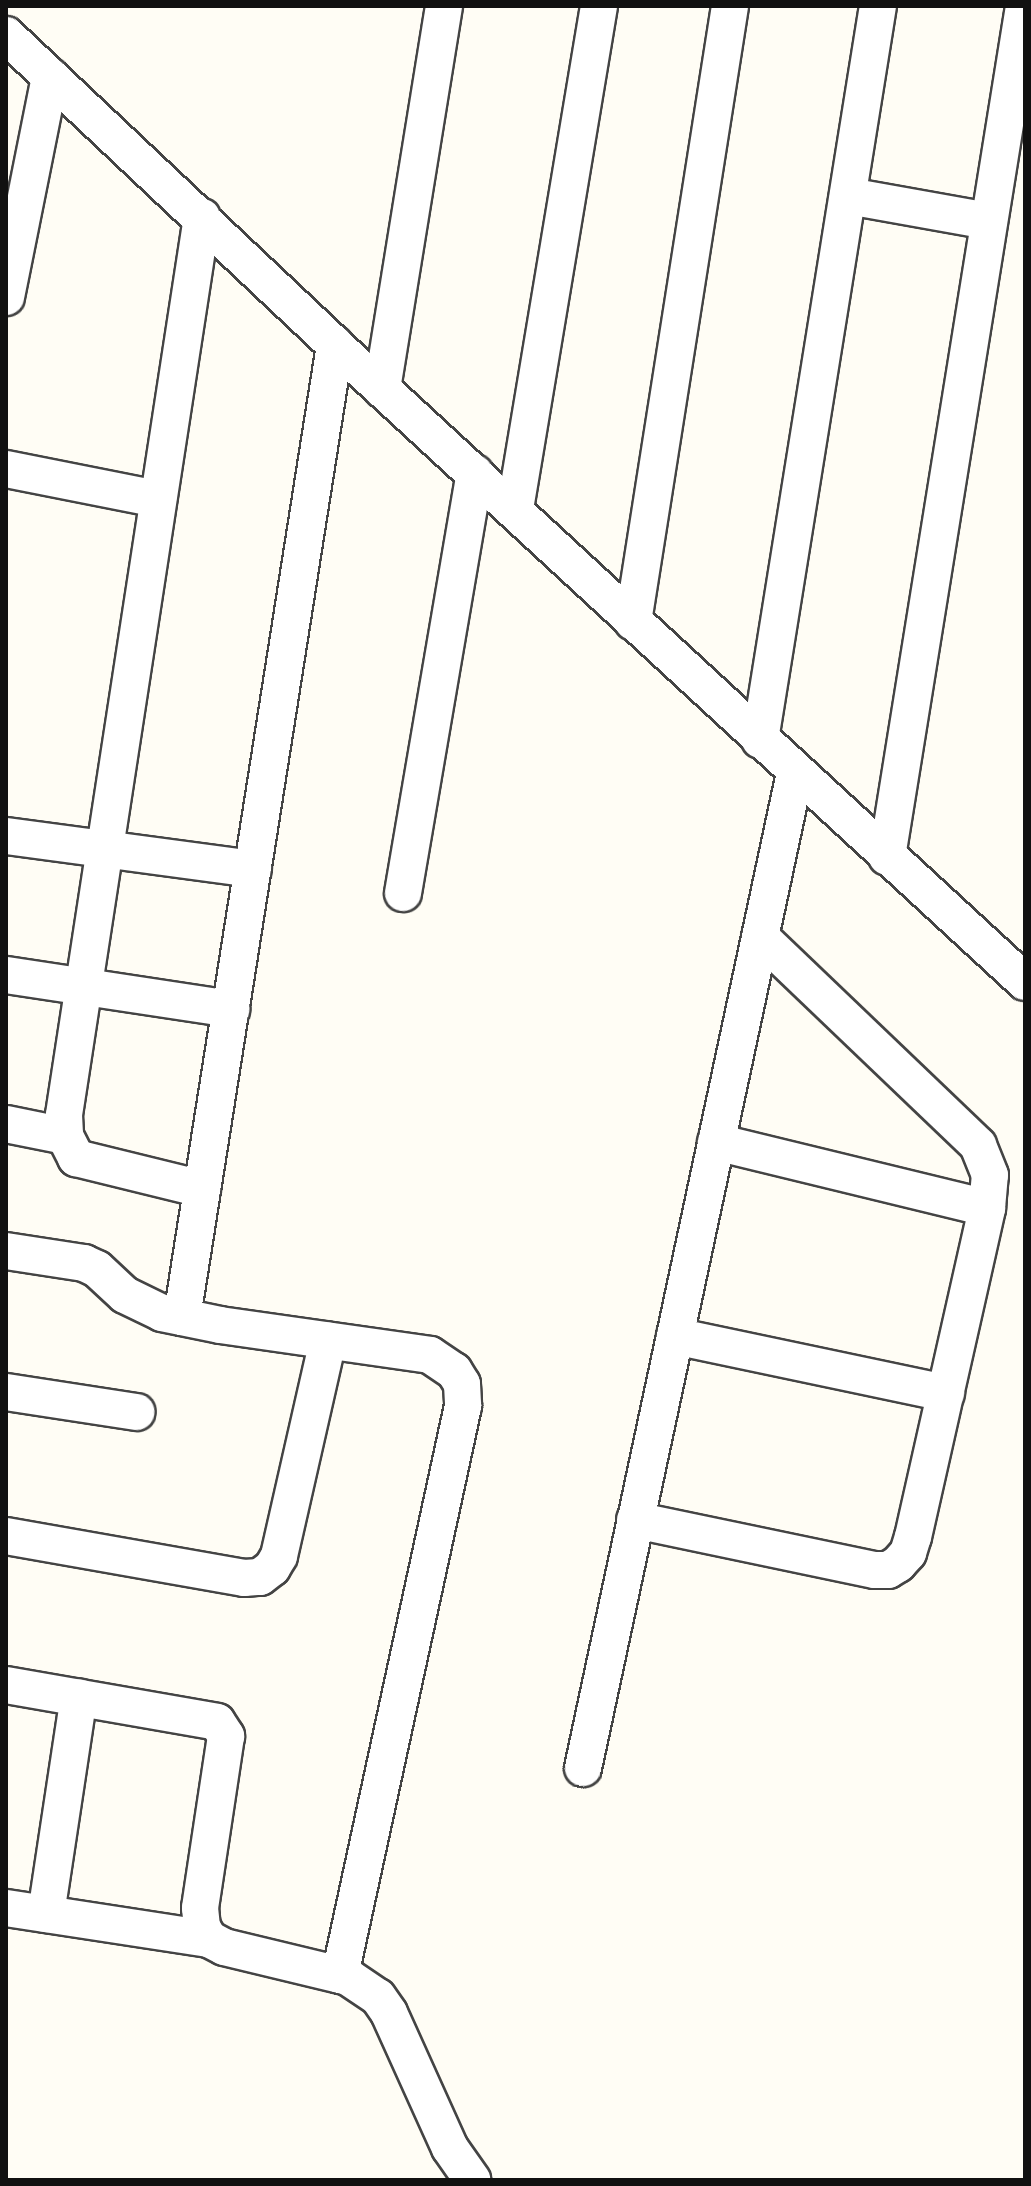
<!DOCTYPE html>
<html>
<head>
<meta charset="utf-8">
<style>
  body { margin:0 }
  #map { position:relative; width:1031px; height:2186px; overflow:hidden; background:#fffdf5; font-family:"Playfair Display",serif }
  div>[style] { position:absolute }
  .roads { filter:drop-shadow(2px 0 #444) drop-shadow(-2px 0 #444) drop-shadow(0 2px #444) drop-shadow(0 -2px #444) }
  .minor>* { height:36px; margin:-18px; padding:0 18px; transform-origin:18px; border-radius:18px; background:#fff }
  span { translate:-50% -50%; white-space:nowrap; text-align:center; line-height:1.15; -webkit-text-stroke:8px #fff; paint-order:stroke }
  .frame { position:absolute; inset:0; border:8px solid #111; pointer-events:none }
</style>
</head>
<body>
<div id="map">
  <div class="roads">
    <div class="minor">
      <i style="left:6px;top:35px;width:496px;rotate:43.3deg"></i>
      <i style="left:367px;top:375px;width:895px;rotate:42.69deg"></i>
      <i style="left:848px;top:196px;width:143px;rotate:10.1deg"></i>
      <i style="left:202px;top:217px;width:909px;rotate:98.74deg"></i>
      <i style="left:64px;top:1115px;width:21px;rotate:87deg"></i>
      <i style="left:65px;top:1136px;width:25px;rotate:63deg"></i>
      <i style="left:76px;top:1158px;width:130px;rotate:13.8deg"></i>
      <i style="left:6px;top:297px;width:225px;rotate:-78.7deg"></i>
      <i style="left:382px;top:389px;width:388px;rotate:-80.8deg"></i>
      <i style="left:6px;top:469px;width:155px;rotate:11.2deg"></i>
      <i style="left:515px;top:509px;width:510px;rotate:-80.52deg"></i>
      <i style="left:633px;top:622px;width:624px;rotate:-81.05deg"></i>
      <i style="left:760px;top:740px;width:743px;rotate:-80.87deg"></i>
      <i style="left:6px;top:836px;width:249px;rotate:7.6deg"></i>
      <i style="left:887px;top:857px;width:862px;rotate:-80.85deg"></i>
      <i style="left:403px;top:893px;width:426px;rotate:-80.3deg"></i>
      <i style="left:6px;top:975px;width:228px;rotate:8.6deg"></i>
      <i style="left:6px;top:1124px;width:60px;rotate:11.5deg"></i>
      <i style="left:716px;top:1142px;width:279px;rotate:13.7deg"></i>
      <i style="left:6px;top:1251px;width:79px;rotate:8.7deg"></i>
      <i style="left:84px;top:1263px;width:14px;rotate:25deg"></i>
      <i style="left:97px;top:1269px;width:38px;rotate:43deg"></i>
      <i style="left:125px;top:1295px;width:41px;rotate:25.9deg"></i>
      <i style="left:162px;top:1313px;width:59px;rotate:11.7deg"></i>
      <i style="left:220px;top:1325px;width:212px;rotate:8.1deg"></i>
      <i style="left:430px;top:1355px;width:29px;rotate:34deg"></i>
      <i style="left:454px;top:1371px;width:15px;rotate:58deg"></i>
      <i style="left:462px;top:1384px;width:22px;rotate:87deg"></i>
      <i style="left:463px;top:1406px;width:582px;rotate:102.2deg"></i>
      <i style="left:182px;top:1317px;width:984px;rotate:-81.05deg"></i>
      <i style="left:675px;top:1336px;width:277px;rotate:11.9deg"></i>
      <i style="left:6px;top:1392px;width:132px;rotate:8.7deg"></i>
      <i style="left:635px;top:1520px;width:245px;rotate:11.8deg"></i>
      <i style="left:875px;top:1570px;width:13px"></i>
      <i style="left:888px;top:1570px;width:12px;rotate:-31deg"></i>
      <i style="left:898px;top:1564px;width:15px;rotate:-48deg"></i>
      <i style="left:908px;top:1553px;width:17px;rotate:-73deg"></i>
      <i style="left:913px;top:1537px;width:337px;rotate:-77.3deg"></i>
      <i style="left:987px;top:1208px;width:33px;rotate:-85deg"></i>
      <i style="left:990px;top:1175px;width:32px;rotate:-112deg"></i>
      <i style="left:978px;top:1145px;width:301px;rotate:-136.3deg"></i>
      <i style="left:6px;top:1536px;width:242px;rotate:10deg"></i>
      <i style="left:244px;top:1578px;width:16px;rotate:-4deg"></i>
      <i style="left:260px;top:1577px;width:15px;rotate:-37deg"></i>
      <i style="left:272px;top:1568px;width:14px;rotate:-60deg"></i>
      <i style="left:279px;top:1556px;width:221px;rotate:-77.2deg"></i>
      <i style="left:6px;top:1685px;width:214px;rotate:9.9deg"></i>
      <i style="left:217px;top:1722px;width:17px;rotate:57deg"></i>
      <i style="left:226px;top:1736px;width:174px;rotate:98.6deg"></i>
      <i style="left:200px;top:1908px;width:19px;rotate:84deg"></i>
      <i style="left:202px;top:1927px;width:14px;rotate:60deg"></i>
      <i style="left:209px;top:1939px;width:17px;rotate:28deg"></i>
      <i style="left:224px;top:1947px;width:128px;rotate:13.6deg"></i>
      <i style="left:348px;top:1977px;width:36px;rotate:34deg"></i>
      <i style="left:378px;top:1997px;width:19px;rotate:55deg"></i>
      <i style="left:389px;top:2013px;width:148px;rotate:65.7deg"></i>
      <i style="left:450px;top:2148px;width:39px;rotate:55deg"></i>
      <i style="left:583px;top:1768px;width:1017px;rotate:-77.97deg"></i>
      <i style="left:6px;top:1908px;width:205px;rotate:8.7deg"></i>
      <i style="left:46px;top:1914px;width:219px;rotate:-81.4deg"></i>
    </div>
  </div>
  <div class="frame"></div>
</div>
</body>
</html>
